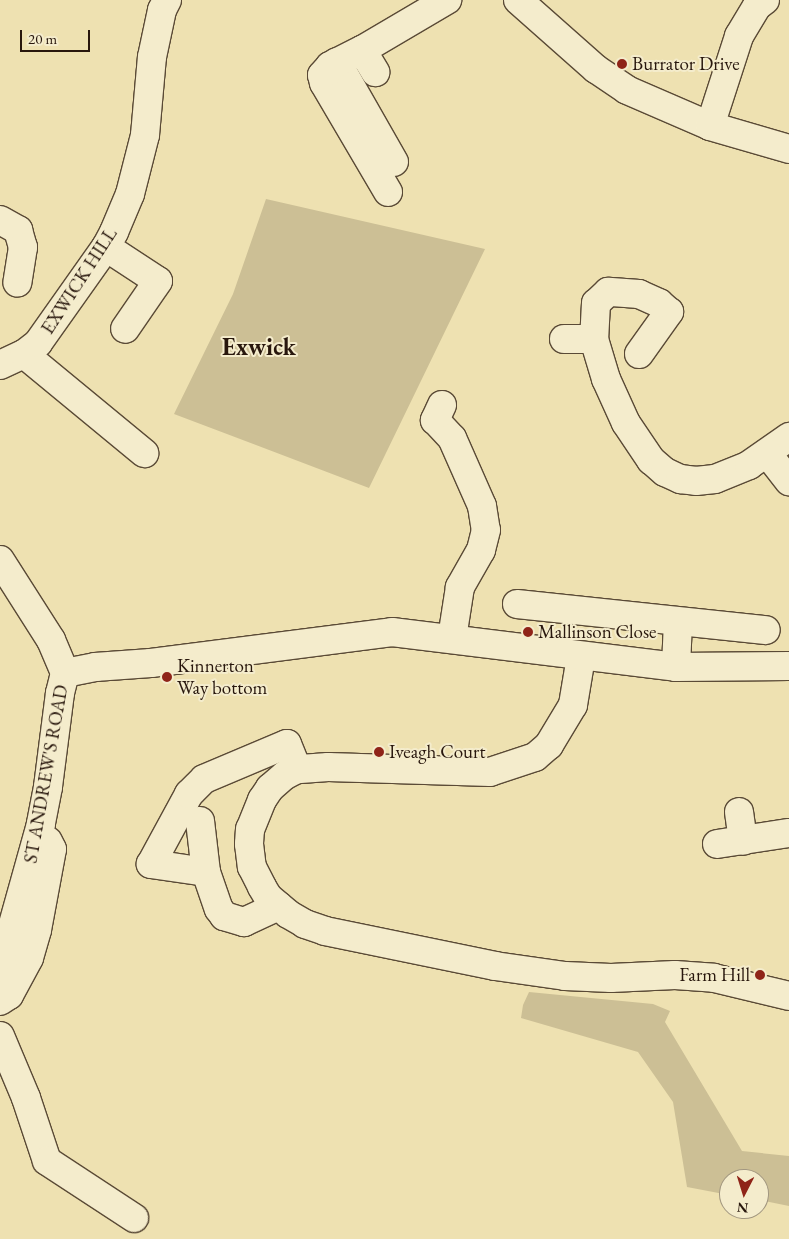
<!DOCTYPE html>
<html>
<head>
<meta charset="utf-8">
<style>
  body { margin:0 }
  #map { position:relative; width:789px; height:1239px; overflow:hidden; background:#eee1b1; font-family:"EB Garamond",serif }
  div>[style] { position:absolute }
  .green>* { inset:0; background:#ccbf95 }
  .roads { filter:drop-shadow(1px 0 #5a4a36) drop-shadow(-1px 0 #5a4a36) drop-shadow(0 1px #5a4a36) drop-shadow(0 -1px #5a4a36) }
  .minor>* { height:28px; margin:-14px; padding:0 14px; transform-origin:14px; border-radius:14px; background:#f4eccc }
  .dots>* { width:14px; height:14px; translate:-50% -50%; box-sizing:border-box; border:2px solid #f4eccc; border-radius:50% }
  span { translate:-50% -50%; white-space:nowrap; text-align:center; line-height:1.15; -webkit-text-stroke:4px #f4eccc; paint-order:stroke }
  .poi-label { font-size:19px; color:#28170d }
  .left { translate:0 -50%; text-align:left }
  .right { translate:-100% -50%; text-align:right }
  .street-label { font-size:19px; color:#28170d }
  .district-label { font-size:24px; color:#28170d; font-weight:700 }
  .north { position:absolute; left:719px; top:1169px; width:50px; height:50px; box-sizing:border-box; background:#f4eccc; border:1px solid #a29780; border-radius:50%; rotate:185deg; font-size:14px; font-weight:700; line-height:20px; text-align:center; color:#28170d }
  .north::after { content:''; display:block; margin:auto; width:18px; height:22px; background:#8f2418; clip-path:polygon(50% 0,100% 100%,50% 72%,0 100%) }
  .scale { position:absolute; left:20px; top:30px; width:70px; height:22px; box-sizing:border-box; border:2px solid #28170d; border-top:0; padding-left:6px; font-size:15px; line-height:18px; white-space:nowrap; color:#28170d; -webkit-text-stroke:4px #f4eccc; paint-order:stroke }
</style>
</head>
<body>
<div id="map">
  <div class="green">
    <i style="clip-path:polygon(266px 199px,485px 249px,369px 488px,174px 414px,233px 294px)"></i>
    <i style="clip-path:polygon(529px 992px,653px 1004px,670px 1011px,665px 1022px,742px 1151px,789px 1156px,789px 1206px,759px 1200px,759px 1179px,729px 1179px,729px 1195px,687px 1187px,673px 1102px,638px 1052px,521px 1018px,523px 1005px)"></i>
  </div>
  <div class="roads">
    <div class="minor">
      <i style="left:518px;top:0;width:104px;rotate:41.5deg"></i>
      <i style="left:596px;top:69px;width:37px;rotate:34deg"></i>
      <i style="left:627px;top:90px;width:90px;rotate:23.4deg"></i>
      <i style="left:710px;top:126px;width:82px;rotate:16.2deg"></i>
      <i style="left:362px;top:50px;width:26px;rotate:59deg"></i>
      <i style="left:337px;top:62px;width:115px;rotate:60.3deg"></i>
      <i style="left:710px;top:126px;width:95px;rotate:-72.1deg"></i>
      <i style="left:739px;top:36px;width:35px;rotate:-59deg"></i>
      <i style="left:757px;top:6px;width:10px;rotate:-37deg"></i>
      <i style="left:388px;top:192px;width:126px;rotate:-120.4deg"></i>
      <i style="left:324px;top:83px;width:8px;rotate:-104deg"></i>
      <i style="left:322px;top:75px;width:12px;rotate:-48deg"></i>
      <i style="left:330px;top:66px;width:36px;rotate:-27deg"></i>
      <i style="left:362px;top:50px;width:99px;rotate:-30.5deg"></i>
      <i style="left:0;top:220px;width:21px;rotate:29deg"></i>
      <i style="left:18px;top:230px;width:18px;rotate:74deg"></i>
      <i style="left:23px;top:247px;width:36px;rotate:99deg"></i>
      <i style="left:106px;top:247px;width:62px;rotate:33.2deg"></i>
      <i style="left:158px;top:281px;width:58px;rotate:124.5deg"></i>
      <i style="left:564px;top:339px;width:30px"></i>
      <i style="left:24px;top:354px;width:156px;rotate:39.5deg"></i>
      <i style="left:639px;top:354px;width:52px;rotate:-54.5deg"></i>
      <i style="left:669px;top:312px;width:13px;rotate:-138deg"></i>
      <i style="left:659px;top:303px;width:22px;rotate:-156deg"></i>
      <i style="left:639px;top:294px;width:31px;rotate:-176deg"></i>
      <i style="left:608px;top:292px;width:16px;rotate:137deg"></i>
      <i style="left:596px;top:303px;width:36px;rotate:93deg"></i>
      <i style="left:594px;top:339px;width:42px;rotate:73.3deg"></i>
      <i style="left:606px;top:379px;width:48px;rotate:65.6deg"></i>
      <i style="left:626px;top:423px;width:45px;rotate:56deg"></i>
      <i style="left:651px;top:460px;width:18px;rotate:41deg"></i>
      <i style="left:665px;top:472px;width:17px;rotate:25deg"></i>
      <i style="left:680px;top:479px;width:16px;rotate:7deg"></i>
      <i style="left:696px;top:481px;width:19px;rotate:-6deg"></i>
      <i style="left:715px;top:479px;width:37px;rotate:-22deg"></i>
      <i style="left:749px;top:465px;width:49px;rotate:-35deg"></i>
      <i style="left:0;top:365px;width:26px;rotate:-25deg"></i>
      <i style="left:24px;top:354px;width:18px;rotate:-38deg"></i>
      <i style="left:38px;top:343px;width:118px;rotate:-54.7deg"></i>
      <i style="left:106px;top:247px;width:17px;rotate:-62deg"></i>
      <i style="left:114px;top:232px;width:41px;rotate:-67.2deg"></i>
      <i style="left:130px;top:194px;width:61px;rotate:-75.7deg"></i>
      <i style="left:145px;top:135px;width:78px;rotate:-84.9deg"></i>
      <i style="left:152px;top:57px;width:48px;rotate:-78deg"></i>
      <i style="left:162px;top:10px;width:11px;rotate:-63deg"></i>
      <i style="left:442px;top:405px;width:17px;rotate:115deg"></i>
      <i style="left:435px;top:420px;width:25px;rotate:47deg"></i>
      <i style="left:452px;top:438px;width:74px;rotate:66.2deg"></i>
      <i style="left:482px;top:506px;width:24px;rotate:81deg"></i>
      <i style="left:486px;top:530px;width:21px;rotate:104deg"></i>
      <i style="left:481px;top:550px;width:43px;rotate:119.6deg"></i>
      <i style="left:460px;top:587px;width:52px;rotate:98.9deg"></i>
      <i style="left:767px;top:453px;width:36px;rotate:52deg"></i>
      <i style="left:0;top:560px;width:95px;rotate:57.5deg"></i>
      <i style="left:51px;top:640px;width:36px;rotate:67deg"></i>
      <i style="left:65px;top:673px;width:21px;rotate:104deg"></i>
      <i style="left:60px;top:693px;width:95px;rotate:97.3deg"></i>
      <i style="left:48px;top:787px;width:38px;rotate:101deg"></i>
      <i style="left:41px;top:824px;width:153px;rotate:105.6deg"></i>
      <i style="left:517px;top:604px;width:250px;rotate:6deg"></i>
      <i style="left:581px;top:657px;width:49px;rotate:99.5deg"></i>
      <i style="left:573px;top:705px;width:47px;rotate:121deg"></i>
      <i style="left:549px;top:745px;width:18px;rotate:139deg"></i>
      <i style="left:535px;top:757px;width:47px;rotate:161.6deg"></i>
      <i style="left:490px;top:772px;width:162px;rotate:-178.2deg"></i>
      <i style="left:328px;top:767px;width:31px;rotate:176deg"></i>
      <i style="left:297px;top:769px;width:13px;rotate:153deg"></i>
      <i style="left:285px;top:775px;width:20px;rotate:139deg"></i>
      <i style="left:270px;top:788px;width:14px;rotate:124deg"></i>
      <i style="left:262px;top:800px;width:31px;rotate:112deg"></i>
      <i style="left:250px;top:829px;width:15px;rotate:94deg"></i>
      <i style="left:249px;top:844px;width:23px;rotate:83deg"></i>
      <i style="left:252px;top:867px;width:22px;rotate:63deg"></i>
      <i style="left:262px;top:887px;width:12px;rotate:59deg"></i>
      <i style="left:268px;top:897px;width:26px;rotate:40deg"></i>
      <i style="left:288px;top:914px;width:20px;rotate:30deg"></i>
      <i style="left:305px;top:924px;width:21px;rotate:19deg"></i>
      <i style="left:325px;top:931px;width:174px;rotate:11.6deg"></i>
      <i style="left:495px;top:966px;width:71px;rotate:8.1deg"></i>
      <i style="left:565px;top:976px;width:46px;rotate:2.5deg"></i>
      <i style="left:611px;top:978px;width:64px;rotate:-2.7deg"></i>
      <i style="left:675px;top:975px;width:39px;rotate:4deg"></i>
      <i style="left:714px;top:978px;width:77px;rotate:13.5deg"></i>
      <i style="left:676px;top:667px;width:45px;rotate:-87.5deg"></i>
      <i style="left:65px;top:673px;width:31px;rotate:-11deg"></i>
      <i style="left:95px;top:667px;width:56px;rotate:-4.1deg"></i>
      <i style="left:151px;top:663px;width:243px;rotate:-7.3deg"></i>
      <i style="left:392px;top:632px;width:286px;rotate:7deg"></i>
      <i style="left:676px;top:667px;width:113px;rotate:-0.5deg"></i>
      <i style="left:739px;top:812px;width:29px;rotate:82deg"></i>
      <i style="left:200px;top:821px;width:51px;rotate:83.3deg"></i>
      <i style="left:206px;top:872px;width:39px;rotate:71deg"></i>
      <i style="left:219px;top:909px;width:9px;rotate:54deg"></i>
      <i style="left:224px;top:916px;width:21px;rotate:17deg"></i>
      <i style="left:244px;top:922px;width:38px;rotate:-25deg"></i>
      <i style="left:717px;top:844px;width:73px;rotate:-8.7deg"></i>
      <i style="left:206px;top:872px;width:56px;rotate:-171.7deg"></i>
      <i style="left:151px;top:864px;width:80px;rotate:-61.5deg"></i>
      <i style="left:189px;top:794px;width:21px;rotate:-45deg"></i>
      <i style="left:204px;top:779px;width:90px;rotate:-22.9deg"></i>
      <i style="left:287px;top:744px;width:27px;rotate:68deg"></i>
      <i style="left:0;top:1001px;width:11px;rotate:-34deg"></i>
      <i style="left:9px;top:995px;width:42px;rotate:-61.6deg"></i>
      <i style="left:29px;top:958px;width:29px;rotate:-74deg"></i>
      <i style="left:37px;top:930px;width:82px;rotate:-79.5deg"></i>
      <i style="left:52px;top:849px;width:9px;rotate:-117deg"></i>
      <i style="left:0;top:1036px;width:67px;rotate:67.2deg"></i>
      <i style="left:26px;top:1098px;width:66px;rotate:71.6deg"></i>
      <i style="left:47px;top:1161px;width:104px;rotate:33.2deg"></i>
    </div>
  </div>
  <div class="dots">
    <i style="left:622px;top:64px;background:#8f2418"></i>
    <i style="left:528px;top:632px;background:#8f2418"></i>
    <i style="left:167px;top:677px;background:#8f2418"></i>
    <i style="left:379px;top:752px;background:#8f2418"></i>
    <i style="left:760px;top:975px;background:#8f2418"></i>
  </div>
  <div class="poi-label">
    <span class="left" style="left:632px;top:64px">Burrator Drive</span>
    <span class="left" style="left:538px;top:632px">Mallinson Close</span>
    <span class="left" style="left:177px;top:677px">Kinnerton<br>Way bottom</span>
    <span class="left" style="left:389px;top:752px">Iveagh Court</span>
    <span class="right" style="left:750px;top:975px">Farm Hill</span>
  </div>
  <div class="street-label">
    <span style="left:79px;top:281px;rotate:-57deg">EXWICK HILL</span>
    <span style="left:46px;top:774px;rotate:-80deg">ST ANDREW'S ROAD</span>
  </div>
  <div class="district-label">
    <span style="left:259px;top:347px">Exwick</span>
  </div>
  <div class="north">N</div>
  <div class="scale">20 m</div>
</div>
</body>
</html>
